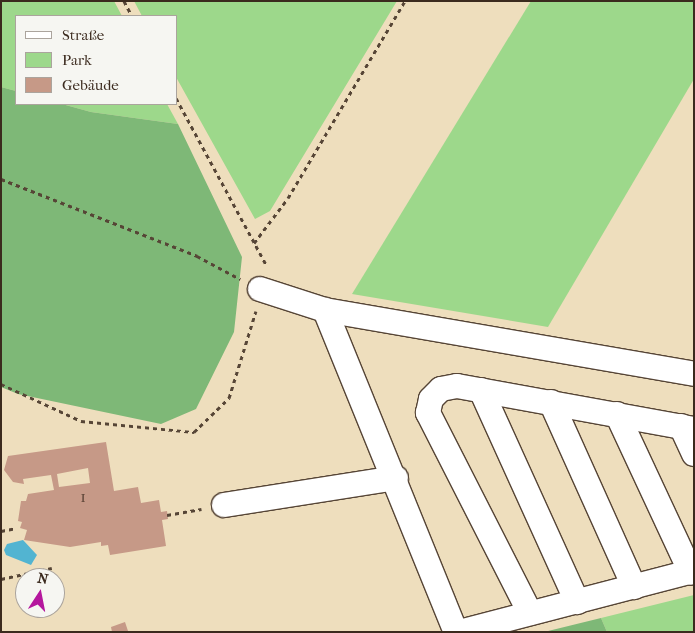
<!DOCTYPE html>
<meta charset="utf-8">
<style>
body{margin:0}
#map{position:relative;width:695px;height:633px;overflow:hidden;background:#eedebd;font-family:"IM FELL French Canon",serif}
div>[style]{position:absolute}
.green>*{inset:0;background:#9dd88b}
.forest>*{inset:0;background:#7eb877}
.water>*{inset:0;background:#52b4d1}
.building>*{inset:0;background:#c69987}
.path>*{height:3px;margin-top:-1.5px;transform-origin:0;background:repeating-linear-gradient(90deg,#564536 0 4px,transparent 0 8px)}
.roads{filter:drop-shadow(1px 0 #564536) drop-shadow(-1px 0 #564536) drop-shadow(0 1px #564536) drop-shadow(0 -1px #564536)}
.minor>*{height:24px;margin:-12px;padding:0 12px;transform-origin:12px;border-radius:12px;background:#fff}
span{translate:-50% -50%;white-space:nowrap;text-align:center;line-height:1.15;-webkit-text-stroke:4px #f6f6f2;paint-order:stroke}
.number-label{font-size:16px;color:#5e4638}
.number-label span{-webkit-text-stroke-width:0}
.frame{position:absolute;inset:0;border:2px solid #3b2a1e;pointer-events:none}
.legend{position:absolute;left:15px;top:15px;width:162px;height:90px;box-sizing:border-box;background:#f6f6f2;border:1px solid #aba49d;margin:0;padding:6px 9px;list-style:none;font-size:15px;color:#3b2a1e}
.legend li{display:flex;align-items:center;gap:10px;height:25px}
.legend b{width:25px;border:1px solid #aba49d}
.north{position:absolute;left:15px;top:568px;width:50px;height:50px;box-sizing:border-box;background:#f6f6f2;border:1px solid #aba49d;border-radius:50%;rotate:11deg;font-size:14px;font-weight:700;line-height:20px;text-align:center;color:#3b2a1e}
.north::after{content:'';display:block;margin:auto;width:18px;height:22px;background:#b5179e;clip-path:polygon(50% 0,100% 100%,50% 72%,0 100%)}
</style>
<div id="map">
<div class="green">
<div style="clip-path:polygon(1px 1px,114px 1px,122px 16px,16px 16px,16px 91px,1px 87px)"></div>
<div style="clip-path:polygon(134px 1px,397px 1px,270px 211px,255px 219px,176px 77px,176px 16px,142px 16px)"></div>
<div style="clip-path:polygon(531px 1px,694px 1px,694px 79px,548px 327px,352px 294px)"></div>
<div style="clip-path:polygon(62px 104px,167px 104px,178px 124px,91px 112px)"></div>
<div style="clip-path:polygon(694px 595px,694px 632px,607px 632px,601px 618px)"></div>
</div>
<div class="forest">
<div style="clip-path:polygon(1px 87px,16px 91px,16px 104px,62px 104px,91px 112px,178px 124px,242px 257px,234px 332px,196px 409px,161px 424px,18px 394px,1px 387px)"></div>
<div style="clip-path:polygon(601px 618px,607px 632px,544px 632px)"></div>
</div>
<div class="water">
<div style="clip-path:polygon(23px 540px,37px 555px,31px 565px,6px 555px,4px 550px,7px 544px)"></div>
</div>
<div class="building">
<div style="clip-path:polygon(evenodd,106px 442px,114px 491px,138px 487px,141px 503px,159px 500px,161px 512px,167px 511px,168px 519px,162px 520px,166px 546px,110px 555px,108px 545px,101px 546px,101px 542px,70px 547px,24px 540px,27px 530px,20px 528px,22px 522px,18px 521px,21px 501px,26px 501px,28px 494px,54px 490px,51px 475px,23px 479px,24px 484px,13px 482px,4px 470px,8px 456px,106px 442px,88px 468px,90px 483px,59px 487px,57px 474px,88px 468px)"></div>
<div style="clip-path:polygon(125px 622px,128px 631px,112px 632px,111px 627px)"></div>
</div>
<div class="path">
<div style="left:124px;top:1px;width:17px;rotate:62deg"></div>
<div style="left:176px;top:98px;width:191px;rotate:61.6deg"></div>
<div style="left:1px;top:179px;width:211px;rotate:21.4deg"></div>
<div style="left:197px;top:256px;width:49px;rotate:28.1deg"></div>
<div style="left:254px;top:243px;width:56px;rotate:-52.9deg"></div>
<div style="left:288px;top:198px;width:229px;rotate:-59.3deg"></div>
<div style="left:1px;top:384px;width:88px;rotate:24.8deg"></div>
<div style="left:81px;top:421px;width:114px;rotate:5.6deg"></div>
<div style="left:194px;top:432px;width:49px;rotate:-44.2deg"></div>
<div style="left:229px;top:398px;width:91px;rotate:-72.8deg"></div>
<div style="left:167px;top:515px;width:35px;rotate:-10deg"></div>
<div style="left:1px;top:531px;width:16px;rotate:-11deg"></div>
<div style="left:1px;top:579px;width:52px;rotate:-12.2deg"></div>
</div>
<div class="roads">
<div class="minor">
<div style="left:260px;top:289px;width:68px;rotate:17.9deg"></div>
<div style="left:325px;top:310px;width:375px;rotate:9.8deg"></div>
<div style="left:325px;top:310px;width:348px;rotate:67.9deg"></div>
<div style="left:481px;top:390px;width:233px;rotate:65.6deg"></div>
<div style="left:551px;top:402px;width:203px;rotate:65.8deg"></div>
<div style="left:617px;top:414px;width:175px;rotate:65deg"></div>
<div style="left:681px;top:426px;width:31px;rotate:65deg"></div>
<div style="left:224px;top:505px;width:174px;rotate:-8.9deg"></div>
<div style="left:530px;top:613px;width:225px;rotate:-117deg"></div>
<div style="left:428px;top:413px;width:14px;rotate:-78deg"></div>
<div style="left:431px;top:399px;width:14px;rotate:-45deg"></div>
<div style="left:441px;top:389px;width:16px;rotate:-11deg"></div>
<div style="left:457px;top:386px;width:241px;rotate:10.3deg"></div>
<div style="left:459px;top:632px;width:243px;rotate:-14.6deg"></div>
</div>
</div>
<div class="number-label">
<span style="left:83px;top:497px">1</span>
</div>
<div class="frame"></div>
<ul class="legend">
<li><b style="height:6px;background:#fff"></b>Straße</li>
<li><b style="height:14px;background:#9dd88b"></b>Park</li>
<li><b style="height:14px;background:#c69987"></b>Gebäude</li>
</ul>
<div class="north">N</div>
</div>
